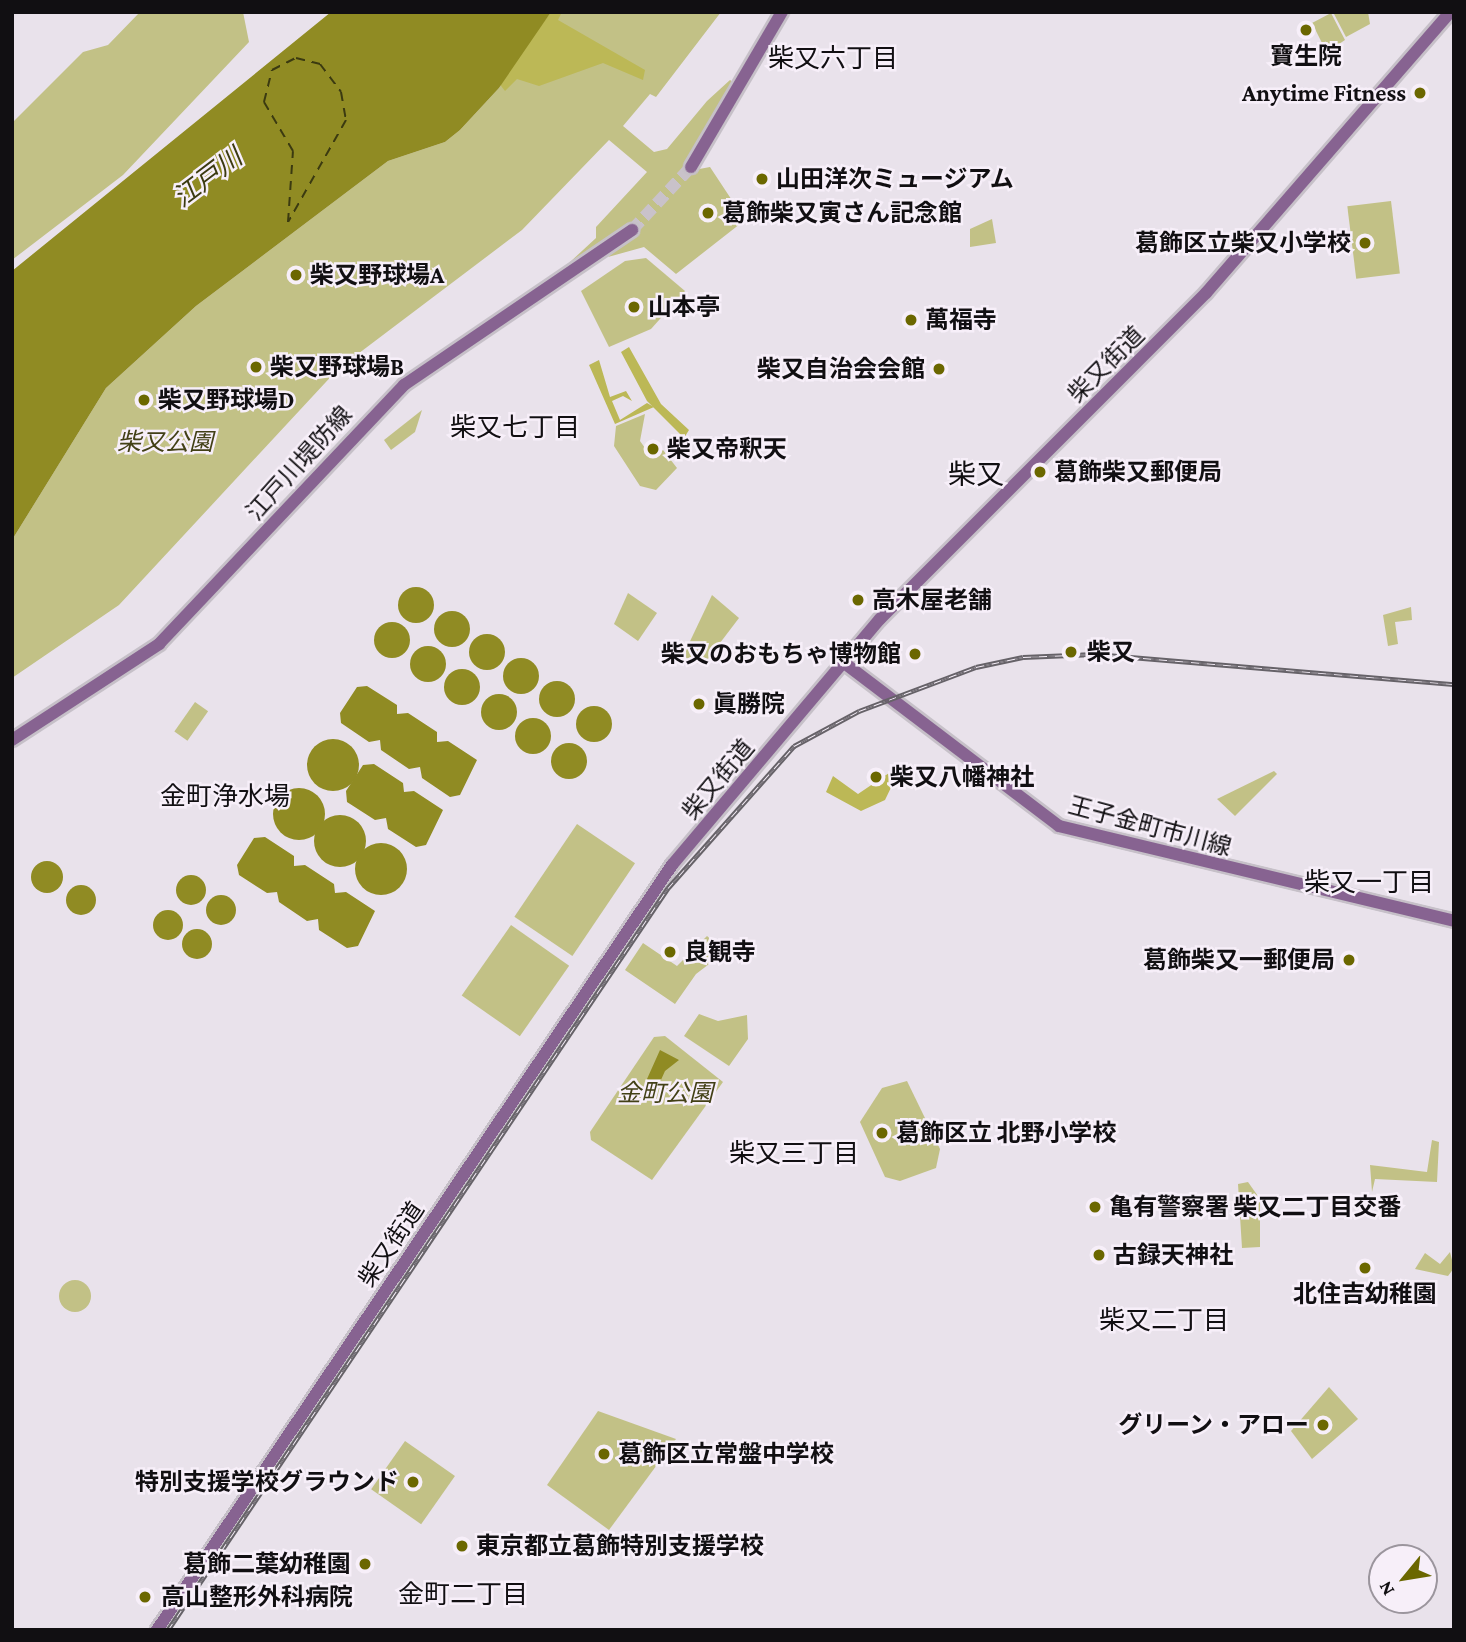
<!DOCTYPE html>
<meta charset="utf-8">
<style>
body{margin:0}
#map{position:relative;width:1466px;height:1642px;overflow:hidden;background:#e9e2eb;font-family:"Crimson Pro","Noto Sans JP",serif}
div>[style]{position:absolute}
.green>*{inset:0;background:#c2c186;transform-origin:0 0}
.round{border-radius:50%}
.forest>*{inset:0;background:#bcb856}
.water>*{inset:0;background:#908b23}
.ferry>*{height:2px;margin-top:-1px;transform-origin:0;background:repeating-linear-gradient(90deg,#3b3a10 0 9px,transparent 0 16px)}
.secondary-tunnel>*{height:12px;margin-top:-6px;transform-origin:0;background:repeating-linear-gradient(90deg,#c9c2ca 0 12px,transparent 0 18px)}
.roads{filter:drop-shadow(2px 0 #c6c0c8) drop-shadow(-2px 0 #c6c0c8) drop-shadow(0 2px #c6c0c8) drop-shadow(0 -2px #c6c0c8)}
.secondary>*{height:12px;margin:-6px;padding:0 6px;transform-origin:6px;border-radius:6px;background:#876391}
.rail>*{height:5px;margin-top:-2.5px;transform-origin:0;background:repeating-linear-gradient(90deg,#f7eff9 0 8px,#666268 0 16px);box-sizing:border-box;border-block:2px solid #666268}
.dots>*{width:19px;height:19px;translate:-50% -50%;box-sizing:border-box;border:4px solid #f7eff9;border-radius:50%}
span{translate:-50% -50%;white-space:nowrap;text-align:center;line-height:1.15;-webkit-text-stroke:5px #f7eff9;paint-order:stroke}
.poi-label{font-size:24px;color:#110f12;font-weight:700}
.right{translate:-100% -50%;text-align:right}
.left{translate:0 -50%;text-align:left}
.street-label{font-size:24px;color:#110f12}
.park-label{font-size:24px;color:#424016;font-style:italic}
.neighbourhood-label{font-size:26px;color:#110f12}
.water-label{font-size:26px;color:#3b3a10;font-style:italic}
.quarter-label{font-size:28px;color:#110f12}
.frame{position:absolute;inset:0;border:14px solid #110f12;pointer-events:none}
.north{position:absolute;left:1368px;top:1544px;width:70px;height:70px;box-sizing:border-box;background:#f7eff9;border:2px solid #9b959d;border-radius:50%;rotate:240deg;font-size:19px;font-weight:700;line-height:28px;text-align:center;color:#110f12}
.north::after{content:'';display:block;margin:auto;width:24px;height:32px;background:#6b6700;clip-path:polygon(50% 0,100% 100%,50% 72%,0 100%)}
</style>
<div id="map">
<div class="green">
<div style="clip-path:polygon(140px 12px,243px 12px,249px 42px,123px 175px,12px 260px,12px 123px,83px 52px,108px 45px)"></div>
<div style="clip-path:polygon(551px 12px,721px 12px,656px 97px,650px 94px,623px 126px,654px 152px,667px 149px,707px 101px,730px 80px,736px 84px,694px 170px,710px 167px,745px 220px,676px 274px,644px 247px,608px 257px,637px 232px,630px 224px,556px 275px,596px 238px,596px 227px,647px 172px,609px 140px,522px 230px,338px 369px,119px 605px,12px 678px,12px 540px,106px 388px,196px 306px,388px 161px,445px 142px,460px 130px,499px 88px)"></div>
<div style="clip-path:polygon(1333px 12px,1368px 12px,1370px 24px,1346px 37px)"></div>
<div style="clip-path:polygon(1331px 13px,1345px 40px,1319px 57px,1323px 45px,1312px 23px)"></div>
<div style="left:1391px;top:201px;width:73px;height:44px;rotate:83deg"></div>
<div style="clip-path:polygon(992px 219px,996px 243px,970px 247px,970px 229px)"></div>
<div style="clip-path:polygon(646px 258px,685px 291px,651px 329px,609px 347px,581px 291px,625px 261px)"></div>
<div style="clip-path:polygon(422px 410px,415px 432px,391px 450px,384px 440px)"></div>
<div style="clip-path:polygon(645px 414px,640px 441px,652px 458px,663px 450px,677px 468px,656px 490px,640px 486px,614px 446px,616px 426px)"></div>
<div style="clip-path:polygon(628px 593px,657px 613px,638px 641px,614px 624px)"></div>
<div style="clip-path:polygon(712px 595px,739px 618px,704px 664px,696px 663px,683px 656px)"></div>
<div style="clip-path:polygon(1411px 607px,1412px 620px,1395px 622px,1398px 644px,1388px 646px,1383px 615px)"></div>
<div style="left:195px;top:702px;width:16px;height:36px;rotate:35deg"></div>
<div style="clip-path:polygon(1274px 771px,1277px 774px,1235px 816px,1217px 799px)"></div>
<div style="left:577px;top:824px;width:70px;height:112px;rotate:34deg"></div>
<div style="left:511px;top:925px;width:71px;height:86px;rotate:35deg"></div>
<div style="clip-path:polygon(707px 936px,725px 952px,696px 974px,675px 1004px,625px 970px,643px 943px,677px 966px)"></div>
<div style="clip-path:polygon(699px 1014px,718px 1021px,747px 1015px,748px 1039px,729px 1066px,684px 1036px)"></div>
<div style="clip-path:polygon(665px 1036px,723px 1082px,652px 1180px,591px 1140px,590px 1132px,654px 1037px)"></div>
<div style="clip-path:polygon(907px 1081px,940px 1149px,936px 1168px,900px 1181px,885px 1177px,860px 1122px,882px 1088px)"></div>
<div style="clip-path:polygon(1432px 1140px,1439px 1142px,1437px 1182px,1375px 1179px,1372px 1192px,1370px 1165px,1427px 1172px)"></div>
<div style="clip-path:polygon(1248px 1182px,1260px 1199px,1260px 1247px,1242px 1248px,1238px 1184px)"></div>
<div style="clip-path:polygon(1450px 1252px,1454px 1268px,1448px 1276px,1415px 1269px,1425px 1253px,1440px 1264px)"></div>
<div class="round" style="left:59px;top:1280px;width:32px;height:32px"></div>
<div style="clip-path:polygon(1329px 1387px,1358px 1419px,1312px 1459px,1291px 1431px)"></div>
<div style="clip-path:polygon(598px 1411px,676px 1439px,609px 1530px,547px 1485px)"></div>
<div style="left:405px;top:1441px;width:61px;height:59px;rotate:35deg"></div>
</div>
<div class="forest">
<div style="clip-path:polygon(551px 12px,562px 12px,558px 20px,645px 70px,643px 80px,603px 63px,539px 86px,517px 79px,505px 91px,498px 82px)"></div>
<div style="clip-path:polygon(629px 347px,661px 404px,689px 430px,684px 438px,647px 401px,621px 352px)"></div>
<div style="clip-path:polygon(599px 360px,610px 397px,626px 391px,632px 401px,623px 396px,612px 401px,620px 420px,647px 403px,654px 407px,615px 424px,589px 365px)"></div>
<div style="clip-path:polygon(892px 771px,898px 773px,885px 800px,861px 811px,826px 792px,833px 776px,858px 794px)"></div>
</div>
<div class="water">
<div style="clip-path:polygon(331px 12px,551px 12px,499px 88px,460px 130px,445px 142px,388px 161px,196px 306px,106px 388px,12px 540px,12px 271px)"></div>
<div class="round" style="left:398px;top:587px;width:36px;height:36px"></div>
<div class="round" style="left:434px;top:611px;width:36px;height:36px"></div>
<div class="round" style="left:374px;top:622px;width:36px;height:36px"></div>
<div class="round" style="left:469px;top:634px;width:36px;height:36px"></div>
<div class="round" style="left:410px;top:646px;width:36px;height:36px"></div>
<div class="round" style="left:503px;top:658px;width:36px;height:36px"></div>
<div class="round" style="left:444px;top:669px;width:36px;height:36px"></div>
<div class="round" style="left:539px;top:681px;width:36px;height:36px"></div>
<div style="clip-path:polygon(367px 686px,397px 705px,397px 714px,408px 713px,437px 732px,437px 742px,448px 741px,477px 760px,460px 795px,450px 797px,422px 778px,420px 767px,409px 769px,381px 750px,380px 740px,369px 742px,341px 723px,340px 713px,357px 687px)"></div>
<div class="round" style="left:481px;top:694px;width:36px;height:36px"></div>
<div class="round" style="left:576px;top:706px;width:36px;height:36px"></div>
<div class="round" style="left:515px;top:718px;width:36px;height:36px"></div>
<div class="round" style="left:307px;top:739px;width:52px;height:52px"></div>
<div class="round" style="left:551px;top:743px;width:36px;height:36px"></div>
<div style="clip-path:polygon(374px 764px,403px 783px,404px 792px,414px 791px,443px 810px,426px 845px,416px 847px,388px 829px,386px 818px,375px 820px,347px 802px,346px 791px,363px 765px)"></div>
<div class="round" style="left:273px;top:788px;width:52px;height:52px"></div>
<div class="round" style="left:314px;top:815px;width:52px;height:52px"></div>
<div style="clip-path:polygon(265px 837px,294px 856px,294px 866px,305px 865px,334px 884px,335px 893px,346px 892px,375px 911px,358px 946px,347px 948px,319px 930px,318px 919px,307px 921px,279px 902px,277px 892px,267px 893px,239px 875px,237px 865px,254px 838px)"></div>
<div class="round" style="left:355px;top:843px;width:52px;height:52px"></div>
<div class="round" style="left:31px;top:861px;width:32px;height:32px"></div>
<div class="round" style="left:176px;top:875px;width:30px;height:30px"></div>
<div class="round" style="left:66px;top:885px;width:30px;height:30px"></div>
<div class="round" style="left:206px;top:895px;width:30px;height:30px"></div>
<div class="round" style="left:153px;top:910px;width:30px;height:30px"></div>
<div class="round" style="left:182px;top:929px;width:30px;height:30px"></div>
<div style="clip-path:polygon(660px 1050px,679px 1060px,665px 1071px,656px 1091px,647px 1079px)"></div>
</div>
<div class="ferry">
<div style="left:296px;top:58px;width:25px;rotate:14deg"></div>
<div style="left:320px;top:64px;width:35px;rotate:53deg"></div>
<div style="left:341px;top:92px;width:28px;rotate:80deg"></div>
<div style="left:346px;top:120px;width:117px;rotate:119.6deg"></div>
<div style="left:288px;top:222px;width:71px;rotate:-86deg"></div>
<div style="left:293px;top:151px;width:57px;rotate:-120.6deg"></div>
<div style="left:264px;top:102px;width:33px;rotate:-76deg"></div>
<div style="left:272px;top:70px;width:27px;rotate:-27deg"></div>
</div>
<div class="secondary-tunnel">
<div style="left:632px;top:230px;width:86px;rotate:-46.9deg"></div>
</div>
<div class="roads">
<div class="secondary">
<div style="left:691px;top:167px;width:180px;rotate:-59.6deg"></div>
<div style="left:843px;top:662px;width:271px;rotate:37.2deg"></div>
<div style="left:1059px;top:826px;width:406px;rotate:13.5deg"></div>
<div style="left:12px;top:740px;width:176px;rotate:-33.1deg"></div>
<div style="left:159px;top:644px;width:357px;rotate:-46.6deg"></div>
<div style="left:404px;top:385px;width:276px;rotate:-34.2deg"></div>
<div style="left:157px;top:1630px;width:922px;rotate:-56.05deg"></div>
<div style="left:672px;top:865px;width:322px;rotate:-49.8deg"></div>
<div style="left:880px;top:619px;width:461px;rotate:-45deg"></div>
<div style="left:1206px;top:293px;width:372px;rotate:-49deg"></div>
</div>
</div>
<div class="rail">
<div style="left:168px;top:1630px;width:895px;rotate:-56.03deg"></div>
<div style="left:668px;top:888px;width:190px;rotate:-48.4deg"></div>
<div style="left:794px;top:746px;width:74px;rotate:-28.3deg"></div>
<div style="left:859px;top:711px;width:125px;rotate:-20.6deg"></div>
<div style="left:976px;top:667px;width:48px;rotate:-12deg"></div>
<div style="left:1023px;top:657px;width:72px;rotate:-2.4deg"></div>
<div style="left:1095px;top:654px;width:360px;rotate:4.8deg"></div>
</div>
<div class="dots">
<div style="left:1306px;top:30px;background:#6b6700"></div>
<div style="left:1420px;top:93px;background:#6b6700"></div>
<div style="left:762px;top:179px;background:#6b6700"></div>
<div style="left:708px;top:213px;background:#6b6700"></div>
<div style="left:1365px;top:243px;background:#6b6700"></div>
<div style="left:296px;top:275px;background:#6b6700"></div>
<div style="left:634px;top:307px;background:#6b6700"></div>
<div style="left:911px;top:320px;background:#6b6700"></div>
<div style="left:256px;top:367px;background:#6b6700"></div>
<div style="left:939px;top:369px;background:#6b6700"></div>
<div style="left:144px;top:400px;background:#6b6700"></div>
<div style="left:653px;top:449px;background:#6b6700"></div>
<div style="left:1040px;top:472px;background:#6b6700"></div>
<div style="left:858px;top:600px;background:#6b6700"></div>
<div style="left:1071px;top:652px;background:#6b6700"></div>
<div style="left:915px;top:654px;background:#6b6700"></div>
<div style="left:699px;top:704px;background:#6b6700"></div>
<div style="left:876px;top:777px;background:#6b6700"></div>
<div style="left:670px;top:952px;background:#6b6700"></div>
<div style="left:1349px;top:960px;background:#6b6700"></div>
<div style="left:882px;top:1133px;background:#6b6700"></div>
<div style="left:1095px;top:1207px;background:#6b6700"></div>
<div style="left:1099px;top:1255px;background:#6b6700"></div>
<div style="left:1365px;top:1268px;background:#6b6700"></div>
<div style="left:1323px;top:1425px;background:#6b6700"></div>
<div style="left:604px;top:1454px;background:#6b6700"></div>
<div style="left:413px;top:1482px;background:#6b6700"></div>
<div style="left:462px;top:1546px;background:#6b6700"></div>
<div style="left:365px;top:1564px;background:#6b6700"></div>
<div style="left:145px;top:1597px;background:#6b6700"></div>
</div>
<div class="poi-label">
<span style="left:1306px;top:56px">寶生院</span>
<span class="right" style="left:1406px;top:93px">Anytime Fitness</span>
<span class="left" style="left:776px;top:179px">山田洋次ミュージアム</span>
<span class="left" style="left:722px;top:213px">葛飾柴又寅さん記念館</span>
<span class="right" style="left:1351px;top:243px">葛飾区立柴又小学校</span>
<span class="left" style="left:310px;top:275px">柴又野球場A</span>
<span class="left" style="left:648px;top:307px">山本亭</span>
<span class="left" style="left:925px;top:320px">萬福寺</span>
<span class="left" style="left:270px;top:367px">柴又野球場B</span>
<span class="right" style="left:925px;top:369px">柴又自治会会館</span>
<span class="left" style="left:158px;top:400px">柴又野球場D</span>
<span class="left" style="left:667px;top:449px">柴又帝釈天</span>
<span class="left" style="left:1054px;top:472px">葛飾柴又郵便局</span>
<span class="left" style="left:872px;top:600px">高木屋老舗</span>
<span class="left" style="left:1087px;top:652px">柴又</span>
<span class="right" style="left:901px;top:654px">柴又のおもちゃ博物館</span>
<span class="left" style="left:713px;top:704px">眞勝院</span>
<span class="left" style="left:890px;top:777px">柴又八幡神社</span>
<span class="left" style="left:684px;top:952px">良観寺</span>
<span class="right" style="left:1335px;top:960px">葛飾柴又一郵便局</span>
<span class="left" style="left:896px;top:1133px">葛飾区立 北野小学校</span>
<span class="left" style="left:1109px;top:1207px">亀有警察署 柴又二丁目交番</span>
<span class="left" style="left:1113px;top:1255px">古録天神社</span>
<span style="left:1365px;top:1294px">北住吉幼稚園</span>
<span class="right" style="left:1309px;top:1425px">グリーン・アロー</span>
<span class="left" style="left:618px;top:1454px">葛飾区立常盤中学校</span>
<span class="right" style="left:399px;top:1482px">特別支援学校グラウンド</span>
<span class="left" style="left:476px;top:1546px">東京都立葛飾特別支援学校</span>
<span class="right" style="left:351px;top:1564px">葛飾二葉幼稚園</span>
<span class="left" style="left:161px;top:1597px">高山整形外科病院</span>
</div>
<div class="street-label">
<span style="left:1106px;top:364px;rotate:-45deg">柴又街道</span>
<span style="left:299px;top:463px;rotate:-48deg">江戸川堤防線</span>
<span style="left:718px;top:779px;rotate:-50deg">柴又街道</span>
<span style="left:1150px;top:826px;rotate:15deg">王子金町市川線</span>
<span style="left:391px;top:1244px;rotate:-56deg">柴又街道</span>
</div>
<div class="park-label">
<span style="left:165px;top:442px">柴又公園</span>
<span style="left:665px;top:1093px">金町公園</span>
</div>
<div class="neighbourhood-label">
<span style="left:833px;top:59px">柴又六丁目</span>
<span style="left:515px;top:428px">柴又七丁目</span>
<span style="left:225px;top:797px">金町浄水場</span>
<span style="left:1369px;top:883px">柴又一丁目</span>
<span style="left:794px;top:1154px">柴又三丁目</span>
<span style="left:1164px;top:1321px">柴又二丁目</span>
<span style="left:463px;top:1595px">金町二丁目</span>
</div>
<div class="water-label">
<span style="left:208px;top:178px;rotate:-37deg">江戸川</span>
</div>
<div class="quarter-label">
<span style="left:976px;top:475px">柴又</span>
</div>
<div class="frame"></div>
<div class="north">N</div>
</div>
